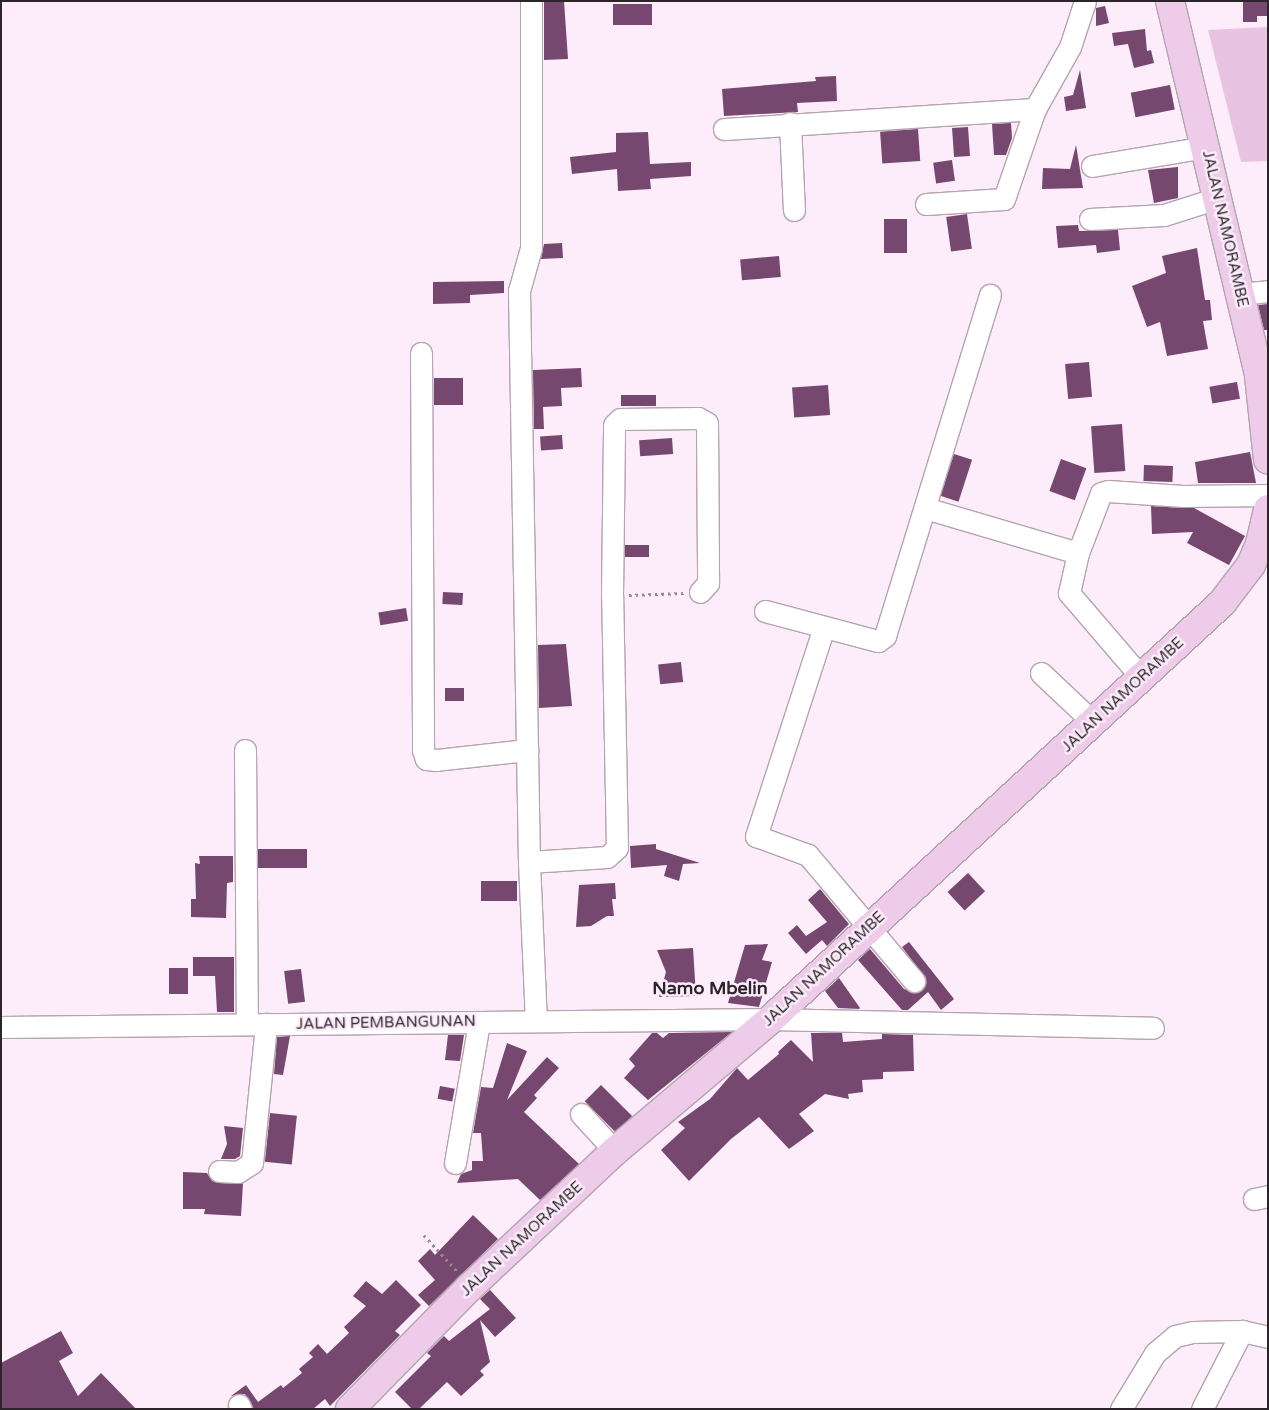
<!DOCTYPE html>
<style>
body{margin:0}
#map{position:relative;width:1269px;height:1410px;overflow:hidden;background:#fdecfa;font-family:"Varela Round",sans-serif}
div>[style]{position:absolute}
.green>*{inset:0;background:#e8c4e2}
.building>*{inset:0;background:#76486f;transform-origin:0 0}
.path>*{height:2.5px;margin-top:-1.25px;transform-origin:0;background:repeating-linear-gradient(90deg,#958993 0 2.5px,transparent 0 6.5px)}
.roads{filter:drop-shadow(1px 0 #b4a4b0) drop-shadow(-1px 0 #b4a4b0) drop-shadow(0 1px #b4a4b0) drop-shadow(0 -1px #b4a4b0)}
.minor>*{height:21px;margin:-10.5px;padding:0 10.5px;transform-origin:10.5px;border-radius:10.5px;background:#fff}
.major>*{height:28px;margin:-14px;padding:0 14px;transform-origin:14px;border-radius:14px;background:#eecce9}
span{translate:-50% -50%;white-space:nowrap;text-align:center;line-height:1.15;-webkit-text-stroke:5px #fdecfa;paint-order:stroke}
.street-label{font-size:15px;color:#2b252a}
.quarter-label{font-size:18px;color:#2b252a;font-weight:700}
.frame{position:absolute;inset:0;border:2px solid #2b252a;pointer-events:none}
</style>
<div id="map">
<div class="green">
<div style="clip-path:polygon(1268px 27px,1268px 161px,1241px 162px,1208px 30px)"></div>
</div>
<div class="building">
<div style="clip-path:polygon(544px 1px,564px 1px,568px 59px,544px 60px)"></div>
<div style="clip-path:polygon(1243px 1px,1268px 1px,1268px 16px,1257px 16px,1257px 22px,1243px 22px)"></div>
<div style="left:613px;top:4px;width:39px;height:21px"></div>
<div style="clip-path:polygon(1105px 6px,1109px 23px,1096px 26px,1096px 8px)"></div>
<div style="clip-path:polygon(1145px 29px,1147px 51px,1151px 50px,1154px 63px,1134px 68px,1128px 44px,1114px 46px,1112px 33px)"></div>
<div style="clip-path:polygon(1080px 70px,1086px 108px,1066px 111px,1064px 97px,1073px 95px)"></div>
<div style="clip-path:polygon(836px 76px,837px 101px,797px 103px,798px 112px,724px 116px,722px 89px,816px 81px,815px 77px)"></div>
<div style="left:1170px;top:85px;width:25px;height:40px;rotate:79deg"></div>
<div style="clip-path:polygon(1011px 123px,1012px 138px,1006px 155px,994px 155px,992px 124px)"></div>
<div style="left:968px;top:127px;width:29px;height:16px;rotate:86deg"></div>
<div style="left:918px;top:129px;width:32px;height:38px;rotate:86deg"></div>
<div style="clip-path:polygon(648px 132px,650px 164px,691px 162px,691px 176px,650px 179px,651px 189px,618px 191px,617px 169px,572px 174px,570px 157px,616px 152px,616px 133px)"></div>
<div style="clip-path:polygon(1076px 145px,1083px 188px,1042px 189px,1043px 168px,1070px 169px)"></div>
<div style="left:952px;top:160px;width:21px;height:19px;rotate:82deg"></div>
<div style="clip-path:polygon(1178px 167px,1178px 198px,1154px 203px,1148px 170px)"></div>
<div style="left:967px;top:214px;width:35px;height:21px;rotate:82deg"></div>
<div style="left:884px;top:219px;width:23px;height:34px"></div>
<div style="clip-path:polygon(1078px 225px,1079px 231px,1118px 230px,1120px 250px,1097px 253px,1096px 245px,1058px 248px,1056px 226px)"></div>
<div style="clip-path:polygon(562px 243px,563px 258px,541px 259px,544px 244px)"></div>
<div style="clip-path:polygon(1197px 248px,1205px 300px,1210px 300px,1212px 320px,1203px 321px,1208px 349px,1167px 356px,1160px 322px,1147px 327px,1132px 286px,1166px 273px,1162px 256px)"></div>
<div style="left:779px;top:256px;width:21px;height:39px;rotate:85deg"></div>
<div style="clip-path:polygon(504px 281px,504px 293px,470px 295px,470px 303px,433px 304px,433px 282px)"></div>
<div style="clip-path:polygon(1268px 304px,1268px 330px,1264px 330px,1258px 305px)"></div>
<div style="left:1089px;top:362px;width:35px;height:24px;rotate:85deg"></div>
<div style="clip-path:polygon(581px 368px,582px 387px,561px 388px,562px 406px,543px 407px,544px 429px,534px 429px,533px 370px)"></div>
<div style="left:463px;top:378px;width:27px;height:29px;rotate:90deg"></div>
<div style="left:1237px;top:382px;width:17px;height:28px;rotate:80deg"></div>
<div style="left:828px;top:385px;width:30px;height:36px;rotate:86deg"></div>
<div style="left:656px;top:395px;width:11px;height:35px;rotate:90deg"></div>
<div style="left:1122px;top:424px;width:47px;height:31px;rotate:86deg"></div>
<div style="left:562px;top:435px;width:14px;height:22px;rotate:86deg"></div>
<div style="left:672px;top:438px;width:16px;height:33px;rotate:86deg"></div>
<div style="clip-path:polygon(1250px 452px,1256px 483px,1198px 483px,1195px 462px)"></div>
<div style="left:954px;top:454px;width:19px;height:44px;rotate:18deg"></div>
<div style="left:1061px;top:459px;width:27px;height:34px;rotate:20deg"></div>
<div style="left:1144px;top:465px;width:29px;height:16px;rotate:2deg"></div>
<div style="clip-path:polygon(1151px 506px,1194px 508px,1245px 536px,1229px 565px,1187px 543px,1193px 532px,1152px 534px)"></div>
<div style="left:649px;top:545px;width:12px;height:24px;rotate:90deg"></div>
<div style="left:443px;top:592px;width:20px;height:12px;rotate:3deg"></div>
<div style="left:406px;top:608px;width:13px;height:28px;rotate:81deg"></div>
<div style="clip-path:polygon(566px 644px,572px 706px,539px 708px,538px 645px)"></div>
<div style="left:681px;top:662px;width:20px;height:23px;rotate:84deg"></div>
<div style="left:464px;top:688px;width:13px;height:19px;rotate:90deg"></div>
<div style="clip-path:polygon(656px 844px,656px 849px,700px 863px,683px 864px,679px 881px,664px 876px,667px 865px,631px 868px,630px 846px)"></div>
<div style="left:307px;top:849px;width:19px;height:49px;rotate:90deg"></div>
<div style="clip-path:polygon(199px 856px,233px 856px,233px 882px,227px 883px,226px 918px,191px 917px,191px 899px,196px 899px,195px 863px,200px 864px)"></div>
<div style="left:968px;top:873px;width:25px;height:28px;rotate:47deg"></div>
<div style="left:517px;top:881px;width:20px;height:36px;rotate:90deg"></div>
<div style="clip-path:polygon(615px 883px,616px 899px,612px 899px,614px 916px,607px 916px,591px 926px,576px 927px,579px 885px)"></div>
<div style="clip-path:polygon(820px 889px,849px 924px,827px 946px,822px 940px,806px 954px,788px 933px,797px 925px,806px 936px,827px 922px,808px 900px)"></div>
<div style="clip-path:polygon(909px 942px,954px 999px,941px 1010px,928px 992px,908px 1010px,902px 1010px,858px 960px,870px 949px,904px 989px,917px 993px,926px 986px,926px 979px,902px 947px)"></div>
<div style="clip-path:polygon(768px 944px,762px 960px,772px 962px,759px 1007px,728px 1003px,745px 945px)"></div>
<div style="clip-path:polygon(693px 948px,696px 996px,659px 997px,666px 972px,657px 950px)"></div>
<div style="clip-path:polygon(193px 957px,234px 957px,234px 1012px,217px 1012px,215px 976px,193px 976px)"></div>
<div style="left:169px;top:968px;width:19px;height:26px"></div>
<div style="left:301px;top:969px;width:33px;height:17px;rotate:83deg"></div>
<div style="clip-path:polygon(839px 978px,860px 1008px,859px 1009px,838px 1008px,825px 991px)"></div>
<div style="clip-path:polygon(732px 1032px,648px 1100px,624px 1078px,635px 1066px,629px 1059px,652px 1033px,657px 1033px,663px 1038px,669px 1033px)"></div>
<div style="clip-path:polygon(811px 1033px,842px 1033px,843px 1042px,882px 1039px,882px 1034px,913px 1035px,914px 1071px,883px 1072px,883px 1079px,862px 1080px,863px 1092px,848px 1094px,849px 1099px,825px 1094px,799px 1114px,814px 1131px,789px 1149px,759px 1117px,731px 1139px,689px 1181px,661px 1150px,685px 1128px,678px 1122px,710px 1099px,737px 1068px,748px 1080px,779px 1054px,778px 1052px,791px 1040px,813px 1062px)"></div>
<div style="clip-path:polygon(448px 1035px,464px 1035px,460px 1061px,445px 1060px)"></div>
<div style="clip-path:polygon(290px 1036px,283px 1075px,274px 1074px,277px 1037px)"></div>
<div style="clip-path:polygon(507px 1043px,527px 1051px,507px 1100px,547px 1057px,559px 1068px,534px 1095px,537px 1098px,524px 1112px,579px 1164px,540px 1200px,518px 1179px,457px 1183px,461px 1174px,472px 1170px,472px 1161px,483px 1161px,481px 1133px,473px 1133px,481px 1087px,493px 1088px)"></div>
<div style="left:601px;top:1085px;width:44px;height:23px;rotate:45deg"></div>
<div style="left:440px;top:1086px;width:15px;height:13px;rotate:11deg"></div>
<div style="left:270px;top:1113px;width:27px;height:49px;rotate:6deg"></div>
<div style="clip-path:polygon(224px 1126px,243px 1128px,240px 1156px,235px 1159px,221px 1159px,227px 1144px)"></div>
<div style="clip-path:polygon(183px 1172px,207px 1173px,212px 1181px,218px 1183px,243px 1183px,241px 1216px,204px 1214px,205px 1209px,183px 1209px)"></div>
<div style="clip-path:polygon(473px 1215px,498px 1239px,429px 1306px,418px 1295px,435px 1280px,418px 1261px,430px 1249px,435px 1255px)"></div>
<div style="clip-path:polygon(396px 1280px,421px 1305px,395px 1331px,400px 1335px,330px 1406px,325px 1399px,313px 1409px,253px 1409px,245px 1394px,231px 1396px,246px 1385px,258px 1402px,281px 1385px,283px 1388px,302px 1373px,299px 1369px,313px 1357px,309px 1353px,318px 1344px,327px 1354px,349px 1333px,344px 1327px,366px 1306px,353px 1296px,366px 1281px,382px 1294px)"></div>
<div style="clip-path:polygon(490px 1290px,516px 1318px,495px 1337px,480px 1320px,490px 1362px,480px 1371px,484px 1375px,461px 1396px,447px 1382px,419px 1409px,412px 1409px,395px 1392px,431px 1356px,427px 1353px,444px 1336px,449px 1341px,490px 1309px,480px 1299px)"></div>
<div style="clip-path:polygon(61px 1331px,73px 1353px,59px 1361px,78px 1396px,101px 1373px,136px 1409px,1px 1409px,1px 1363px)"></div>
</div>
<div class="path">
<div style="left:629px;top:595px;width:55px;rotate:-2.1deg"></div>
<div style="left:424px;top:1235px;width:49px;rotate:47.5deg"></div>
</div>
<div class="roads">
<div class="minor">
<div style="left:531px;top:1px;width:247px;rotate:90deg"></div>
<div style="left:531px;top:248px;width:45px;rotate:105.6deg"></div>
<div style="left:519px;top:291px;width:571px;rotate:89deg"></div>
<div style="left:529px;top:862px;width:159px;rotate:87.5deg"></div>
<div style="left:790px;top:123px;width:87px;rotate:87.4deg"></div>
<div style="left:724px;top:129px;width:312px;rotate:-3.7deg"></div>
<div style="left:1035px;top:109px;width:71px;rotate:-60.6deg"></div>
<div style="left:1070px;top:47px;width:48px;rotate:-71.9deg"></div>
<div style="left:1092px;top:166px;width:116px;rotate:-9.5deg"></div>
<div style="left:926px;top:204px;width:78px;rotate:-3.7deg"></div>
<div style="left:1004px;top:199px;width:95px;rotate:-71deg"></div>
<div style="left:1090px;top:219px;width:74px;rotate:-3.1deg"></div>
<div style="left:1164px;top:215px;width:57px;rotate:-17.5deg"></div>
<div style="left:1240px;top:294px;width:28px;rotate:-6deg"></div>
<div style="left:421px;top:353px;width:397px;rotate:89.7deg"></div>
<div style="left:423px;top:750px;width:9px;rotate:72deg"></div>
<div style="left:426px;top:759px;width:10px;rotate:6deg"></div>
<div style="left:436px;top:760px;width:92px;rotate:-6.3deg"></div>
<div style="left:925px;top:508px;width:159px;rotate:16.4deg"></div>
<div style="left:765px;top:611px;width:117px;rotate:14.9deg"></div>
<div style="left:878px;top:641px;width:9px;rotate:-36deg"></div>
<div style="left:885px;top:636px;width:357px;rotate:-72.9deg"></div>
<div style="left:824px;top:627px;width:220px;rotate:108deg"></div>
<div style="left:756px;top:836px;width:55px;rotate:20.1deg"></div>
<div style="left:808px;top:855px;width:165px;rotate:49.9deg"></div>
<div style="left:1041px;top:673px;width:73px;rotate:43.3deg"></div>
<div style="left:1141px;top:677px;width:111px;rotate:-130.6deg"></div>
<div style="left:1069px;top:593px;width:41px;rotate:-77.3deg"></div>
<div style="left:1078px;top:553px;width:64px;rotate:-69deg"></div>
<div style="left:1101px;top:493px;width:7px;rotate:-16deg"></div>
<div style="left:1108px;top:491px;width:75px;rotate:3.8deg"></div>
<div style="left:1183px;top:496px;width:85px;rotate:-0.7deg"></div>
<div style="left:245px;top:750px;width:274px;rotate:89.6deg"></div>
<div style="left:529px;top:862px;width:78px;rotate:-3.7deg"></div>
<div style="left:607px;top:857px;width:13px;rotate:-42deg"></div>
<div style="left:617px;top:848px;width:253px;rotate:-91.1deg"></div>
<div style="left:612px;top:595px;width:170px;rotate:-89.3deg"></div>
<div style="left:614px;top:425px;width:8px;rotate:-45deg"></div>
<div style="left:620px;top:419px;width:78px;rotate:-0.7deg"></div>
<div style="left:698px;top:418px;width:10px;rotate:29deg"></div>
<div style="left:707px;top:423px;width:160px;rotate:89.6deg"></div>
<div style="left:708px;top:583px;width:12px;rotate:132deg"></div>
<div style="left:1px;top:1027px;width:770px;rotate:-0.6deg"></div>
<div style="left:771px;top:1019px;width:382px;rotate:1.3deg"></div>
<div style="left:581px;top:1114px;width:50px;rotate:47.4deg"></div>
<div style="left:455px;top:1163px;width:143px;rotate:-80.3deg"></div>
<div style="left:219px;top:1171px;width:19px;rotate:3deg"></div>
<div style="left:238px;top:1172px;width:17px;rotate:-33deg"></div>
<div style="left:252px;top:1163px;width:140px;rotate:-84.2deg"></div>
<div style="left:1254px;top:1199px;width:14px;rotate:-12deg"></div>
<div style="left:239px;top:1405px;width:4px;rotate:63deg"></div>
<div style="left:1121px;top:1409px;width:66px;rotate:-58.7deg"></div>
<div style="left:1155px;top:1353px;width:26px;rotate:-40deg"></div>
<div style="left:1175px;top:1336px;width:18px;rotate:-13deg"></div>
<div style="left:1193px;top:1332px;width:49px;rotate:-1.2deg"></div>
<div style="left:1242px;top:1331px;width:27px;rotate:13deg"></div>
<div style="left:1202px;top:1409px;width:88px;rotate:-62.9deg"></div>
</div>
<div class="major">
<div style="left:1170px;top:1px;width:385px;rotate:76.6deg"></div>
<div style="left:1259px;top:376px;width:84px;rotate:83.9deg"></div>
<div style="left:350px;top:1409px;width:171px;rotate:-45.5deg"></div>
<div style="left:470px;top:1287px;width:199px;rotate:-43.2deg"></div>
<div style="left:615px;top:1151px;width:204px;rotate:-40.2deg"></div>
<div style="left:771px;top:1019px;width:614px;rotate:-42.69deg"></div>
<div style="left:1222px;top:603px;width:48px;rotate:-52.7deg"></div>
<div style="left:1251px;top:565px;width:23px;rotate:-67deg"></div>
<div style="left:1260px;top:544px;width:36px;rotate:-77deg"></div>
</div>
</div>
<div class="street-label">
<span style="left:1225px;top:229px;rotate:77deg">JALAN NAMORAMBE</span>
<span style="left:1123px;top:695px;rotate:-43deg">JALAN NAMORAMBE</span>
<span style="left:824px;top:969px;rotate:-43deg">JALAN NAMORAMBE</span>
<span style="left:386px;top:1023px;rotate:-1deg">JALAN PEMBANGUNAN</span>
<span style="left:522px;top:1239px;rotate:-43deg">JALAN NAMORAMBE</span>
</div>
<div class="quarter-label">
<span style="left:710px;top:988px">Namo Mbelin</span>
</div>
<div class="frame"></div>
</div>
